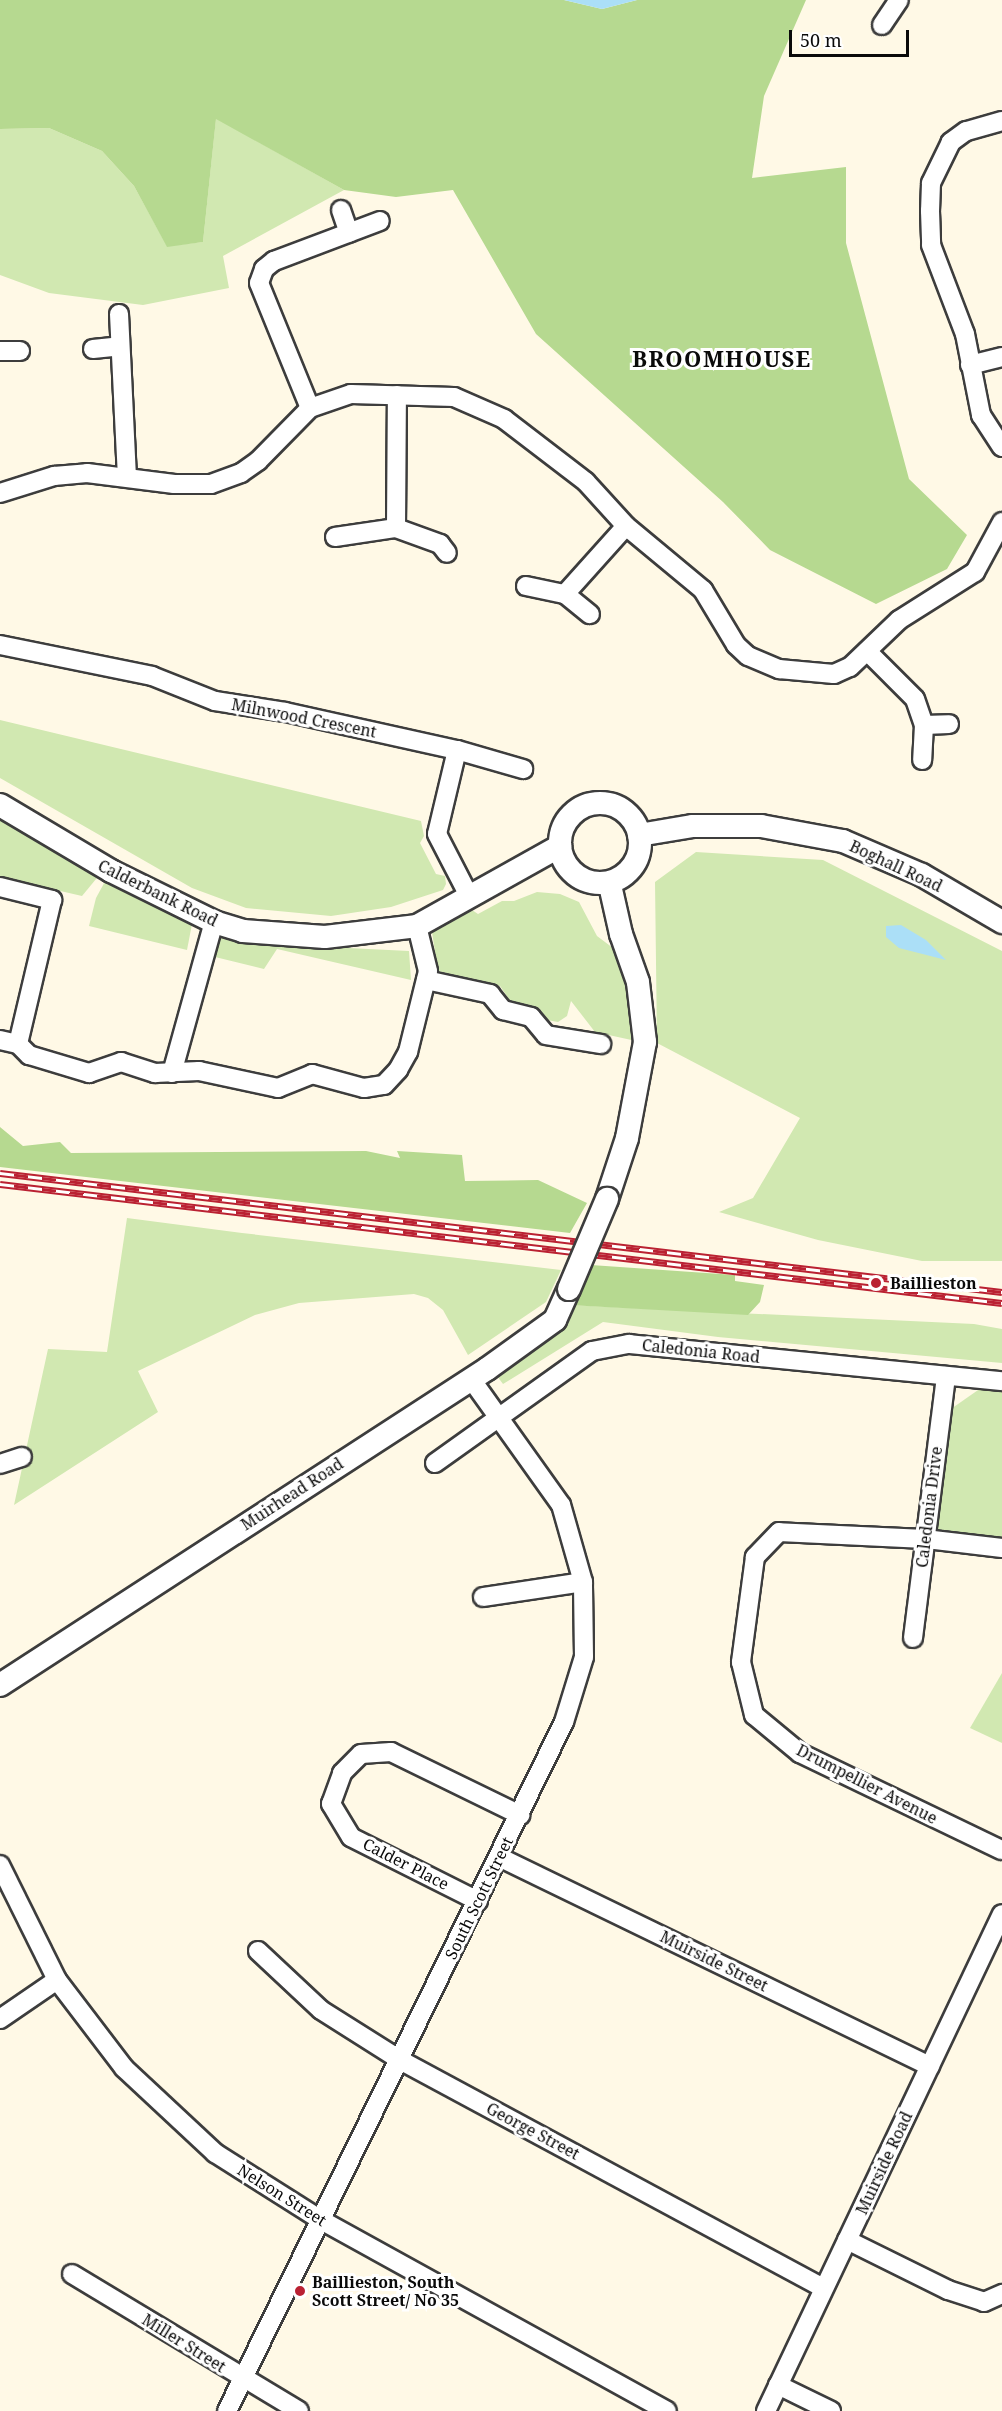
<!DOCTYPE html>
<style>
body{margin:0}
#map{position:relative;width:1002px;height:2411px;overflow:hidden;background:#fff9e6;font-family:"Noto Serif",serif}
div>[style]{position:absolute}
.green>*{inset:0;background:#d1e8b1}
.forest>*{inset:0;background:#b6d990}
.water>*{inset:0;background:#abdff7}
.roads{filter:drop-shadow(2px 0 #3d3d3d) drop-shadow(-2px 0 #3d3d3d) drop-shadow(0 2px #3d3d3d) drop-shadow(0 -2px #3d3d3d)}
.minor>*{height:18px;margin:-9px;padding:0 9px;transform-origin:9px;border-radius:9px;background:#fff}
.tertiary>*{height:22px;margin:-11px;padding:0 11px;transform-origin:11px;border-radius:11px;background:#fff}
.tertiary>.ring{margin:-11px;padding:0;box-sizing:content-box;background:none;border:22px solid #fff;border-radius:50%}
.rail>*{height:7px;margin-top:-3.5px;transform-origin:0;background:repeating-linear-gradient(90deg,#fff 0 14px,#ba2132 0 28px);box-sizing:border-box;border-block:2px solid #ba2132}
.bridges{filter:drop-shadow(2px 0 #3d3d3d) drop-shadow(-2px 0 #3d3d3d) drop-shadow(0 2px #3d3d3d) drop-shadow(0 -2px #3d3d3d)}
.tertiary-bridge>*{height:22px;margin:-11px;padding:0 11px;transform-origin:11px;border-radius:11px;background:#fff}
.dots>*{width:16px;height:16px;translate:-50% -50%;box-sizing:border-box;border:3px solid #fff;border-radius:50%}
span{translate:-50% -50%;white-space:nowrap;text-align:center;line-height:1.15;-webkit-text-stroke:6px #fff;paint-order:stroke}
.street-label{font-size:16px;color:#0a0a0a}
.poi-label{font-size:16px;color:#0a0a0a;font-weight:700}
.left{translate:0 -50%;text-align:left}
.district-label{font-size:22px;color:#0a0a0a;font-weight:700;letter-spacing:1.5px}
.scale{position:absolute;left:789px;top:30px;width:120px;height:27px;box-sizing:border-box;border:3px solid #0a0a0a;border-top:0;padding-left:8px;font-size:18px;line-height:21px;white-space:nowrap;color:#0a0a0a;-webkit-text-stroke:4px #fff;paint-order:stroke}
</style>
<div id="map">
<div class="green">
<div style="clip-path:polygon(216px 118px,344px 190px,223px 256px,229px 288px,143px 305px,49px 293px,0 275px,0 129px,49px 128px,102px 151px,134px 186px,167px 246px,203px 242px)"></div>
<div style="clip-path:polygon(0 720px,421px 821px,424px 836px,420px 843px,436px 874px,445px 876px,446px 884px,443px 890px,391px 907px,331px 916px,246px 908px,192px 888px,0 778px)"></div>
<div style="clip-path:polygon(0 816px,101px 873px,82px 896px,0 877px)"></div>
<div style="clip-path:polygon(696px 852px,823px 860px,1002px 951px,1002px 1261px,922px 1261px,818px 1240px,719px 1212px,753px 1198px,800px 1118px,657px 1043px,655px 882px)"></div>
<div style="clip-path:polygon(108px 876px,192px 924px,187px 950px,89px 926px,96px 898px)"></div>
<div style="clip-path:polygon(537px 892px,560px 894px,579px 902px,597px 936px,613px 948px,629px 982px,636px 1041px,595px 1032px,571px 1001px,567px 1016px,558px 1022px,547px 1020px,539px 1008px,511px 1002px,500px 986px,438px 971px,432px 932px,437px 926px,472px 910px,478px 914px,502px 901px,514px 901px)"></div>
<div style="clip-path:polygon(222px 934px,267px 944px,409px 951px,411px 980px,277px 949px,264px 969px,211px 956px,216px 938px)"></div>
<div style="clip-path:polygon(127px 1218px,242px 1233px,561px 1270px,546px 1302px,468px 1355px,443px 1310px,428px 1298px,414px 1294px,299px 1303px,255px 1315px,138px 1371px,158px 1412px,14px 1505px,48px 1349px,107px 1352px)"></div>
<div style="clip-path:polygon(569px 1305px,974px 1324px,1002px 1329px,1002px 1363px,718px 1337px,603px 1322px,503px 1384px,497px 1376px,499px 1368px)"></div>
<div style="clip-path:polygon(981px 1388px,1002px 1392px,1002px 1541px,934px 1535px,948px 1411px)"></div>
<div style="clip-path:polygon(1002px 1673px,1002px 1743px,970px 1728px)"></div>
</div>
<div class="forest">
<div style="clip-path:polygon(0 0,564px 0,602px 9px,637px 0,806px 0,764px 96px,752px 178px,846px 167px,846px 243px,909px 479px,967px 535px,947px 569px,876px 604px,770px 550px,723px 502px,536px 334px,453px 190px,396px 197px,344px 190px,216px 119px,203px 242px,167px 247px,134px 186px,102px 151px,49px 128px,0 129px)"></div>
<div style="clip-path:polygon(0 1127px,23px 1146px,60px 1142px,71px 1153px,366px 1151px,400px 1158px,397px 1151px,462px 1155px,465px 1181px,538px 1180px,587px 1203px,570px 1233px,0 1167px)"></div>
<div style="clip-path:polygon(591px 1265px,735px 1275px,735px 1281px,764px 1285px,760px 1302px,748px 1315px,569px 1305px)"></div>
</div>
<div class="water">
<div style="clip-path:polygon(564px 0,637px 0,602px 9px)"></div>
<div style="clip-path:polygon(901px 925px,926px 940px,946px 960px,899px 948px,886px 937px,886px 926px)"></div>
</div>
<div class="roads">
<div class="minor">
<div style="left:882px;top:25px;width:30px;rotate:-56deg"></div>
<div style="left:1002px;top:121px;width:37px;rotate:164deg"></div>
<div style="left:966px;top:131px;width:19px;rotate:144deg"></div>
<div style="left:951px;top:142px;width:46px;rotate:116deg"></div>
<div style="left:931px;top:183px;width:28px;rotate:92deg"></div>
<div style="left:930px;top:211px;width:34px;rotate:88deg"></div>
<div style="left:931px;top:245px;width:95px;rotate:69.1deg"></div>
<div style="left:965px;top:334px;width:83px;rotate:78.8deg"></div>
<div style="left:981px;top:415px;width:38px;rotate:57deg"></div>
<div style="left:341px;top:210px;width:24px;rotate:71deg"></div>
<div style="left:119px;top:314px;width:162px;rotate:87.2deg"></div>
<div style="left:93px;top:349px;width:27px;rotate:-6deg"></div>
<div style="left:0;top:351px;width:20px"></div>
<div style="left:970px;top:365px;width:33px;rotate:-14deg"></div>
<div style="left:310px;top:408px;width:135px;rotate:-112.2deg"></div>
<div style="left:259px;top:283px;width:15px;rotate:-70deg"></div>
<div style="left:264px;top:269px;width:13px;rotate:-39deg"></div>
<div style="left:274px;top:261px;width:113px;rotate:-20.7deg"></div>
<div style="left:0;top:493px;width:57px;rotate:-17.5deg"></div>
<div style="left:54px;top:476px;width:33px;rotate:-5deg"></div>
<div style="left:87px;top:473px;width:88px;rotate:7.2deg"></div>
<div style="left:174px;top:484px;width:37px"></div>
<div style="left:211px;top:484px;width:32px;rotate:-20deg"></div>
<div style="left:241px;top:473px;width:21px;rotate:-35deg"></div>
<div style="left:258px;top:461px;width:74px;rotate:-45.5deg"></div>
<div style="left:310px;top:408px;width:43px;rotate:-18.9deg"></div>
<div style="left:351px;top:394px;width:103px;rotate:1.7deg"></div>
<div style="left:454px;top:397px;width:55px;rotate:23.7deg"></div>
<div style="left:504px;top:419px;width:103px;rotate:37.5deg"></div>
<div style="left:586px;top:482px;width:59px;rotate:47.7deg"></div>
<div style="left:626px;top:526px;width:100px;rotate:39.7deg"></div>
<div style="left:703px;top:590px;width:64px;rotate:59deg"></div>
<div style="left:736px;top:645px;width:16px;rotate:43deg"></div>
<div style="left:748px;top:656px;width:34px;rotate:23deg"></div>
<div style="left:779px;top:669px;width:55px;rotate:5.2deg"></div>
<div style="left:834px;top:674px;width:17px;rotate:-24deg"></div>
<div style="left:850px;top:667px;width:68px;rotate:-43.8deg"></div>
<div style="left:899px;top:620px;width:90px;rotate:-32.3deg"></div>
<div style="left:975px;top:572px;width:57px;rotate:-61.6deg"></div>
<div style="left:396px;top:528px;width:133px;rotate:-89.6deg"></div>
<div style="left:335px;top:537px;width:62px;rotate:-8.4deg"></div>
<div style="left:396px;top:528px;width:47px;rotate:20deg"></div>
<div style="left:440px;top:544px;width:11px;rotate:52deg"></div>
<div style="left:526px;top:586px;width:40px;rotate:12deg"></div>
<div style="left:565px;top:594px;width:32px;rotate:39deg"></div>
<div style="left:565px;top:594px;width:91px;rotate:-48.1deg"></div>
<div style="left:0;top:645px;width:155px;rotate:11.5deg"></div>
<div style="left:152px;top:676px;width:68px;rotate:21.6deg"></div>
<div style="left:215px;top:701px;width:71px;rotate:8.9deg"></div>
<div style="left:285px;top:712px;width:176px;rotate:12.5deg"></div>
<div style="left:457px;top:750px;width:86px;rotate:103.4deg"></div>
<div style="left:437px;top:834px;width:72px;rotate:62.7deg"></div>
<div style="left:868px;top:652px;width:66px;rotate:45deg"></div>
<div style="left:915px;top:699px;width:28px;rotate:71deg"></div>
<div style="left:924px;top:725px;width:35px;rotate:93deg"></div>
<div style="left:924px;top:725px;width:25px;rotate:-2deg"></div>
<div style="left:457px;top:750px;width:69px;rotate:16.1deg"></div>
<div style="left:0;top:887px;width:54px;rotate:14deg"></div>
<div style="left:52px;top:900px;width:148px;rotate:103.3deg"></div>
<div style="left:426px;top:980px;width:66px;rotate:12.3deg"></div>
<div style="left:490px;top:994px;width:21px;rotate:51deg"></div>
<div style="left:503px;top:1010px;width:29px;rotate:14deg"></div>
<div style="left:531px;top:1017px;width:23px;rotate:50deg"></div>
<div style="left:546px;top:1035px;width:56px;rotate:9.3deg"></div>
<div style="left:0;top:1040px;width:18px;rotate:13deg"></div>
<div style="left:18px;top:1044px;width:16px;rotate:45deg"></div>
<div style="left:29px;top:1055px;width:63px;rotate:16.7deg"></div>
<div style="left:89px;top:1073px;width:34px;rotate:-19deg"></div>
<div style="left:121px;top:1062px;width:36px;rotate:18deg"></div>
<div style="left:155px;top:1073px;width:44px;rotate:-2.6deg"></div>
<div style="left:199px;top:1071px;width:81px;rotate:12.1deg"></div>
<div style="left:278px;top:1088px;width:37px;rotate:-22deg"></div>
<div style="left:312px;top:1074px;width:54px;rotate:15.1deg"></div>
<div style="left:364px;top:1088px;width:20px;rotate:-9deg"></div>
<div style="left:384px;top:1085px;width:21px;rotate:-47deg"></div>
<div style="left:398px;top:1070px;width:21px;rotate:-61deg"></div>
<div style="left:408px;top:1052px;width:83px;rotate:-76.1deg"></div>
<div style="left:428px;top:971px;width:46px;rotate:-103.7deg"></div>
<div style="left:172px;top:1073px;width:157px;rotate:-74.5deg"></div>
<div style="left:435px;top:1463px;width:193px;rotate:-35.5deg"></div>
<div style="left:592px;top:1351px;width:38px;rotate:-11deg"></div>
<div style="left:629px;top:1344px;width:375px;rotate:5.7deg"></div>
<div style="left:0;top:1464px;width:23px;rotate:-18deg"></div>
<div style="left:1002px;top:1548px;width:78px;rotate:-173.3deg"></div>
<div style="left:925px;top:1539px;width:146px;rotate:-177.3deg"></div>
<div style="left:779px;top:1532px;width:35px;rotate:134deg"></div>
<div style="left:755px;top:1557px;width:106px;rotate:97.6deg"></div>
<div style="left:741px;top:1662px;width:55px;rotate:76.2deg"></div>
<div style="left:754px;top:1715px;width:60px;rotate:39.6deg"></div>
<div style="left:800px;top:1753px;width:224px;rotate:25.7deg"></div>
<div style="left:483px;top:1597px;width:101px;rotate:-8.5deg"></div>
<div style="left:913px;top:1638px;width:264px;rotate:-82.8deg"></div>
<div style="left:499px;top:1857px;width:479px;rotate:25.9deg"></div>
<div style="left:0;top:1865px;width:128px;rotate:63.6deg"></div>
<div style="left:57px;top:1980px;width:111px;rotate:52.7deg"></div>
<div style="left:124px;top:2068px;width:125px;rotate:43deg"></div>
<div style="left:215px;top:2153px;width:125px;rotate:32.3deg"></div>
<div style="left:321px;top:2220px;width:395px;rotate:28.9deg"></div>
<div style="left:478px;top:1901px;width:142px;rotate:-153.3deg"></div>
<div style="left:351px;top:1837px;width:39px;rotate:-121deg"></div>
<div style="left:331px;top:1804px;width:33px;rotate:-70deg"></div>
<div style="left:342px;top:1773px;width:27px;rotate:-45deg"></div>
<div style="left:361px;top:1754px;width:30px;rotate:-4deg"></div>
<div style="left:391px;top:1752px;width:144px;rotate:26deg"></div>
<div style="left:258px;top:1951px;width:86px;rotate:43.1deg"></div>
<div style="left:321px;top:2010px;width:93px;rotate:32.3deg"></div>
<div style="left:400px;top:2060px;width:481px;rotate:28.3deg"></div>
<div style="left:0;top:2019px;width:69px;rotate:-34.4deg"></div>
<div style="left:847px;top:2240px;width:113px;rotate:26.3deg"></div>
<div style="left:948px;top:2290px;width:38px;rotate:18deg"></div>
<div style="left:984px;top:2302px;width:20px;rotate:-24deg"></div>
<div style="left:72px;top:2274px;width:265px;rotate:31.1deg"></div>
<div style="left:778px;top:2385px;width:59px;rotate:26.1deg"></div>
<div style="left:227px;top:2411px;width:767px;rotate:-63.94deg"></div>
<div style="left:564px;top:1722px;width:68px;rotate:-72.9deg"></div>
<div style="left:584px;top:1657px;width:75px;rotate:-90.8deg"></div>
<div style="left:583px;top:1582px;width:80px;rotate:-105.9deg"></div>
<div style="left:561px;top:1505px;width:153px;rotate:-125.5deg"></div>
<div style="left:766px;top:2411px;width:550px;rotate:-64.6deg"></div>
</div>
<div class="tertiary">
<div class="ring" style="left:560px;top:803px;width:58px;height:58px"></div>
<div style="left:0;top:805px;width:129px;rotate:30.7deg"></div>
<div style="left:111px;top:871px;width:115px;rotate:26.3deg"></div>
<div style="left:214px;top:922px;width:30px;rotate:17deg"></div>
<div style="left:243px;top:931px;width:82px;rotate:4.2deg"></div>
<div style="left:325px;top:937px;width:93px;rotate:-6.8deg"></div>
<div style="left:417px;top:926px;width:164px;rotate:-29.2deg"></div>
<div style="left:639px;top:835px;width:55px;rotate:-9.5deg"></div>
<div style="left:693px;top:826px;width:68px"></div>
<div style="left:761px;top:826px;width:83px;rotate:10.4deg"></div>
<div style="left:843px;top:841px;width:86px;rotate:23.3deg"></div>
<div style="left:922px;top:875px;width:93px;rotate:30.4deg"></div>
<div style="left:607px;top:1199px;width:64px;rotate:-71.8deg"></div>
<div style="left:627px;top:1138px;width:98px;rotate:-79.4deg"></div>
<div style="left:645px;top:1042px;width:60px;rotate:-96.7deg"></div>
<div style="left:638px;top:982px;width:51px;rotate:-109.5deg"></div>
<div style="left:621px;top:934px;width:50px;rotate:-102.7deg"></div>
<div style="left:0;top:1685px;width:581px;rotate:-32.98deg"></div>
<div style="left:487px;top:1369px;width:84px;rotate:-35.8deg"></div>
<div style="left:555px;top:1320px;width:34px;rotate:-66deg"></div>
</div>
</div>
<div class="rail">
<div style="left:0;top:1173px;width:1009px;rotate:6.77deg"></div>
<div style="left:0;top:1184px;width:1009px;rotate:6.77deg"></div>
</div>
<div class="bridges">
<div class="tertiary-bridge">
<div style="left:569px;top:1289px;width:98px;rotate:-67.1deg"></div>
</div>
</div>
<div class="dots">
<div style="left:876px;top:1283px;background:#ba2132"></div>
<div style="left:300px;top:2291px;background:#ba2132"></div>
</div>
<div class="street-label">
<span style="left:304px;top:718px;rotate:11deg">Milnwood Crescent</span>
<span style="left:896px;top:866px;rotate:25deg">Boghall Road</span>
<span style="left:158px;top:893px;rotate:26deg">Calderbank Road</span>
<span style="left:701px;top:1351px;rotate:6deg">Caledonia Road</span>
<span style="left:292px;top:1494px;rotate:-33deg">Muirhead Road</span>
<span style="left:929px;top:1507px;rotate:-83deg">Caledonia Drive</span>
<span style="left:867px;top:1784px;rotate:27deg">Drumpellier Avenue</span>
<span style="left:406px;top:1864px;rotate:27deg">Calder Place</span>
<span style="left:479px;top:1898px;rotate:-64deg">South Scott Street</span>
<span style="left:714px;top:1961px;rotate:26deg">Muirside Street</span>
<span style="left:533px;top:2131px;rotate:28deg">George Street</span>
<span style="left:884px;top:2163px;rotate:-65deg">Muirside Road</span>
<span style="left:282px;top:2195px;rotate:32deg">Nelson Street</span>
<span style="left:184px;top:2343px;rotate:32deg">Miller Street</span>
</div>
<div class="poi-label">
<span class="left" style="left:890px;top:1283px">Baillieston</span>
<span class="left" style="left:312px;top:2291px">Baillieston, South<br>Scott Street/ No 35</span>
</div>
<div class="district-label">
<span style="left:722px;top:359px">BROOMHOUSE</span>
</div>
<div class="scale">50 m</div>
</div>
